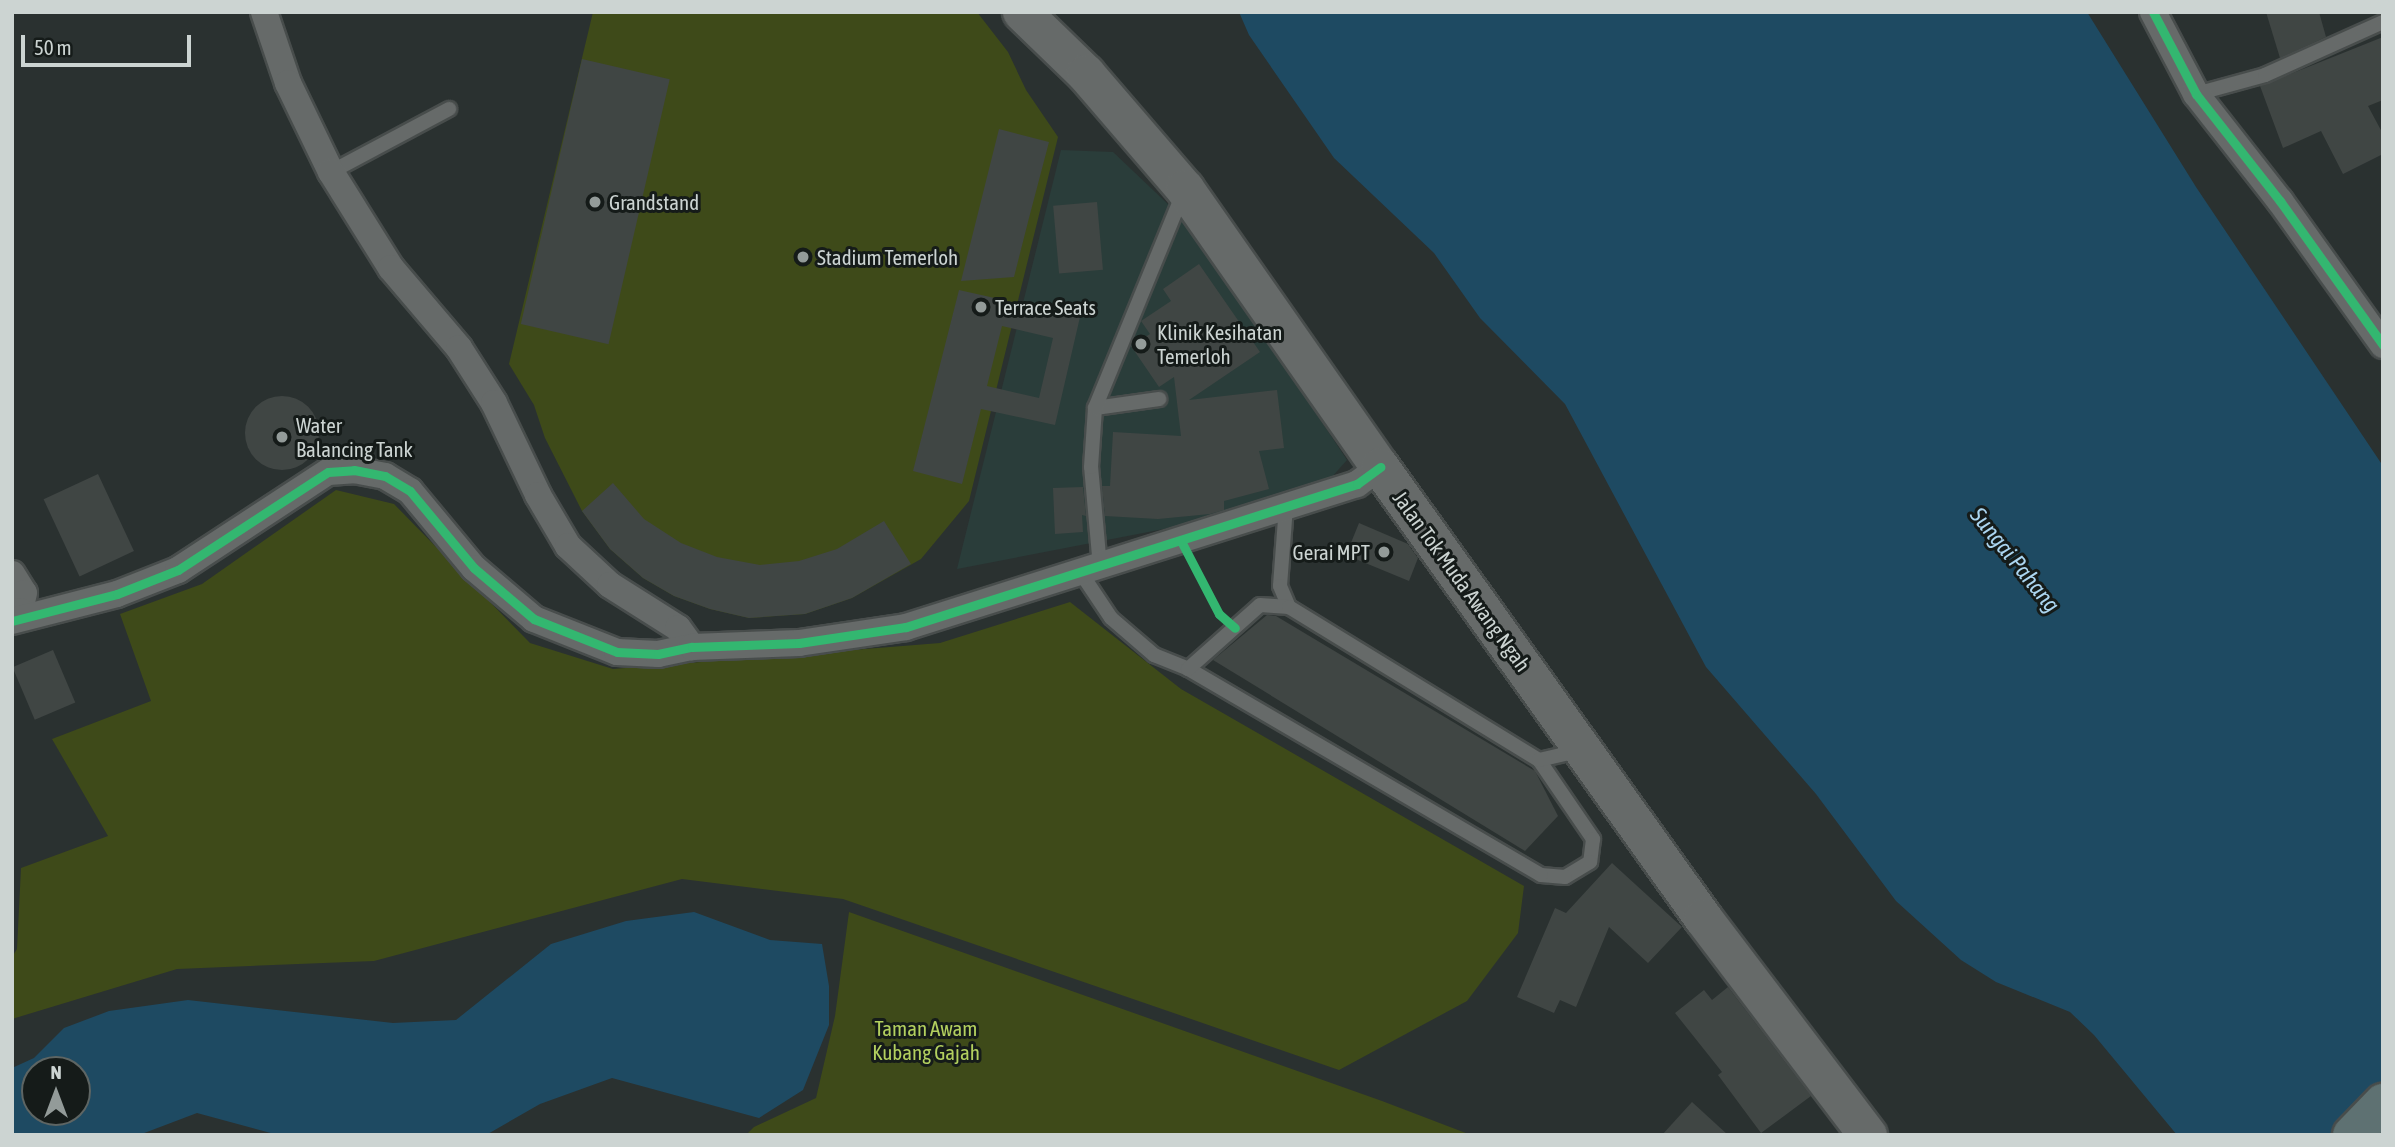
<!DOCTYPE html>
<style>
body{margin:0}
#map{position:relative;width:2395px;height:1147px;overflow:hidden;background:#2a3130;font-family:"Asap Condensed",sans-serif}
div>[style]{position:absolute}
.built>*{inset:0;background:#2a3d3a}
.green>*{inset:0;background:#3e4a19}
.water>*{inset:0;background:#1e4a62}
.building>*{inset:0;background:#404644;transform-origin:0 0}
.round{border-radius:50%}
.roads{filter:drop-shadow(2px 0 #484d4c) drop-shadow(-2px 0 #484d4c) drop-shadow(0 2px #484d4c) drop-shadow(0 -2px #484d4c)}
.lane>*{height:14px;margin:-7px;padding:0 7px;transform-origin:7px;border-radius:7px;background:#666a69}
.street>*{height:26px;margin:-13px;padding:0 13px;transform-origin:13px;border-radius:13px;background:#666a69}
.secondary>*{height:38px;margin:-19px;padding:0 19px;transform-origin:19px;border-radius:19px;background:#666a69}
.highway>*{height:38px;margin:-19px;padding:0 19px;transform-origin:19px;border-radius:19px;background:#5e7172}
.cycleway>*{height:9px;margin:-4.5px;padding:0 4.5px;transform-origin:4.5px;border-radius:4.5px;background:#33b770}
.dots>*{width:19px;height:19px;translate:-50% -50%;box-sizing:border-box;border:4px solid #151b19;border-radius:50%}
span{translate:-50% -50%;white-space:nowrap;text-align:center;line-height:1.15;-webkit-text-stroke:6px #151b19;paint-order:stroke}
.poi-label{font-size:21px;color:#ccd4d2}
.left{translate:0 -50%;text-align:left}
.right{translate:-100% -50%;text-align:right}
.street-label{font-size:21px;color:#ccd4d2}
.park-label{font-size:21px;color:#b3d05f}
.water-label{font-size:23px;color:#abd5f0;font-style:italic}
.frame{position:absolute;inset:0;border:14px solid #ccd4d2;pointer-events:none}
.north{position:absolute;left:21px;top:1056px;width:70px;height:70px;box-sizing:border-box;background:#151b19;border:2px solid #5e6563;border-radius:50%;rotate:0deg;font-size:19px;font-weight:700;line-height:28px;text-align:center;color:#ccd4d2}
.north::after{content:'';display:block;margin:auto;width:24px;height:32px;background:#939b99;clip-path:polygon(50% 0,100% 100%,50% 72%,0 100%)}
.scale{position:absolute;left:21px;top:35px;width:170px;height:32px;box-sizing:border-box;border:4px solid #ccd4d2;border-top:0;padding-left:9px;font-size:21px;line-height:24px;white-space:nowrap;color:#ccd4d2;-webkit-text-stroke:5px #151b19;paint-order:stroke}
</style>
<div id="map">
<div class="built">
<div style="clip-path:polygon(1061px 150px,1113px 152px,1193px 228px,1347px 460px,1330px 479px,1221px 518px,957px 569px)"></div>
</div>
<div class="green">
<div style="clip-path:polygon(593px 12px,977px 12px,1008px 52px,1026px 90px,1058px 137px,969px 501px,921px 559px,852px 598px,805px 614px,749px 618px,710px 609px,674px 596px,643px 578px,610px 549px,582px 511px,545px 438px,534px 405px,509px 364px)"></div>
<div style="clip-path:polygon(336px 490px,394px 504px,530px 643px,613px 669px,940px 643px,1070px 602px,1181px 689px,1524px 886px,1518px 933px,1467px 1001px,1339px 1070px,843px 899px,682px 879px,374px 961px,177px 969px,12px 1019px,12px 957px,17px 949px,21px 868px,108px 836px,52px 739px,151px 701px,120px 614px,202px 584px)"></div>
<div style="clip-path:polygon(849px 912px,1382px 1101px,1471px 1135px,746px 1135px,754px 1127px,816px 1098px,835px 1016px)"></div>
</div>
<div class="water">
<div style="clip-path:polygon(1239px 12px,2087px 12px,2196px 187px,2383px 466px,2383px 1135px,2177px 1135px,2094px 1035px,2070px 1012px,1996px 982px,1961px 960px,1896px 901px,1816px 794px,1706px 667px,1565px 404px,1480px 318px,1434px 253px,1334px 158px,1249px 35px)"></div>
<div style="clip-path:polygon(evenodd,694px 912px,770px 940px,822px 944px,829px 986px,829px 1025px,803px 1090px,759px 1118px,612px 1078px,540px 1104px,486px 1135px,278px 1135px,197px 1113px,139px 1135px,12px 1135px,12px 1068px,34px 1058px,64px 1028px,109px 1011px,188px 1000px,393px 1023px,456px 1020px,551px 944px,626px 921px,694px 912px,35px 1070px,77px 1070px,77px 1112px,35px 1112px,35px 1070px)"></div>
</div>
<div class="building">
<div style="clip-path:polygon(2266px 12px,2319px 12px,2326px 37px,2280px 58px)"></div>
<div style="clip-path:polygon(2383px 37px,2383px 100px,2368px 106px,2383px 134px,2383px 154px,2343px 174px,2321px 131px,2283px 148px,2260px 86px)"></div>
<div style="left:582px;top:59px;width:90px;height:272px;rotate:13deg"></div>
<div style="clip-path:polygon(999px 129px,1049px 142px,1029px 218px,1014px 277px,961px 281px)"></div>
<div style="left:1097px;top:202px;width:68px;height:44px;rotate:85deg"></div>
<div style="clip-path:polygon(1199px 264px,1260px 352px,1189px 400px,1277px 390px,1284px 448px,1259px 451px,1269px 489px,1224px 501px,1224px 510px,1210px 514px,1158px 519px,1105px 516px,1102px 486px,1110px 486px,1113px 432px,1181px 436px,1174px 377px,1159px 387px,1131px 346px,1150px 334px,1141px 321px,1171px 301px,1163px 289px)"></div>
<div style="clip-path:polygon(evenodd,959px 290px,1080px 317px,1055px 425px,981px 409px,962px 484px,913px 471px,959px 290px,1002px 326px,1053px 338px,1039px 398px,987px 386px,1002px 326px)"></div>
<div class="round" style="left:245px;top:396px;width:74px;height:74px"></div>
<div style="left:98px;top:474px;width:85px;height:60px;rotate:65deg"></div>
<div style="clip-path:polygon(613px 483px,644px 519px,681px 543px,717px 557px,760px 565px,799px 561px,837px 549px,884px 521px,911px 564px,852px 598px,805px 614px,749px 618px,710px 609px,674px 596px,643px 578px,610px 549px,582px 511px)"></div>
<div style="clip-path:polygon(1083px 487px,1086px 516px,1082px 515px,1083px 532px,1055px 534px,1053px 488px)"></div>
<div style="clip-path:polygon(1359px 523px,1408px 544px,1418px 558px,1409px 581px,1346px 555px)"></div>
<div style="clip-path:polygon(1267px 615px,1276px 616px,1535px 771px,1558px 816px,1525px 851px,1213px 660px)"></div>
<div style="left:53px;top:650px;width:57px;height:44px;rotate:67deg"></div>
<div style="clip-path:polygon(1612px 863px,1682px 927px,1648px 963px,1609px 927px,1576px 1007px,1560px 1000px,1554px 1013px,1517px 997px,1555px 908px,1566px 913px)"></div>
<div style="clip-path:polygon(1728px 987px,1811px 1096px,1761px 1133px,1718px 1075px,1722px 1072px,1675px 1013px,1704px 990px,1712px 1000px)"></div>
<div style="clip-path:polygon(1692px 1102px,1728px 1135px,1662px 1135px)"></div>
</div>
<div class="roads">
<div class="lane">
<div style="left:2196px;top:94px;width:72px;rotate:-15.4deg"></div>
<div style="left:2265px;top:75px;width:129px;rotate:-24.2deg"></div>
<div style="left:331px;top:172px;width:134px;rotate:-28.1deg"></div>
<div style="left:1095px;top:408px;width:65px;rotate:-8deg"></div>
<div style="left:1286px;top:506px;width:80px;rotate:94.3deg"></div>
<div style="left:1280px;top:586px;width:23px;rotate:67deg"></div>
<div style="left:1100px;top:567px;width:100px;rotate:-95.1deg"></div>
<div style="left:1091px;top:467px;width:59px;rotate:-86.1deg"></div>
<div style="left:1095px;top:408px;width:232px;rotate:-67.7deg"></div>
<div style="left:1081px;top:573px;width:54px;rotate:56.3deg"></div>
<div style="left:1111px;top:618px;width:57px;rotate:40.7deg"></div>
<div style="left:1154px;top:655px;width:37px;rotate:22deg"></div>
<div style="left:1539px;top:760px;width:96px;rotate:55.6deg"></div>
<div style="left:1593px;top:839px;width:23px;rotate:97deg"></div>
<div style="left:1590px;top:862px;width:29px;rotate:149deg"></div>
<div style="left:1565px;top:877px;width:24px;rotate:-175deg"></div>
<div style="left:1541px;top:875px;width:409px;rotate:-149.7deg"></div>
<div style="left:1188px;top:669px;width:96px;rotate:-41.6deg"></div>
<div style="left:1260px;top:605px;width:29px;rotate:4deg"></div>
<div style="left:1289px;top:607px;width:293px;rotate:31.5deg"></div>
<div style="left:1539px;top:760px;width:40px;rotate:-13deg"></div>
</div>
<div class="street">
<div style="left:264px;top:12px;width:75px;rotate:71.3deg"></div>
<div style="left:288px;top:83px;width:99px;rotate:64.2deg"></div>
<div style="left:331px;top:172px;width:113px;rotate:58deg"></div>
<div style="left:391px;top:268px;width:105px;rotate:49.6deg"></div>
<div style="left:459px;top:348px;width:65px;rotate:57.5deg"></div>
<div style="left:494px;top:403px;width:102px;rotate:64.4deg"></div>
<div style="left:538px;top:495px;width:59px;rotate:59.5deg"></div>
<div style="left:568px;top:546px;width:57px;rotate:42.9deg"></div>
<div style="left:610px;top:585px;width:80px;rotate:32.3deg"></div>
<div style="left:678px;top:628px;width:24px;rotate:54deg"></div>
<div style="left:2153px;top:12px;width:93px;rotate:62.3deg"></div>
<div style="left:2196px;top:94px;width:136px;rotate:51.9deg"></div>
<div style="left:2280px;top:201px;width:177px;rotate:54.4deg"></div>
<div style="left:12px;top:574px;width:22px;rotate:58deg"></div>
<div style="left:24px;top:593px;width:18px;rotate:103deg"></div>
<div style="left:20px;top:611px;width:11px;rotate:135deg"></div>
<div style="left:12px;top:621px;width:108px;rotate:-14.4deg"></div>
<div style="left:117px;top:594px;width:66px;rotate:-21.5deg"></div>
<div style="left:178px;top:570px;width:179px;rotate:-33.2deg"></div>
<div style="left:328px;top:472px;width:26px;rotate:-4deg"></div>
<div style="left:354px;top:470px;width:32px;rotate:11deg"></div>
<div style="left:385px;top:476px;width:29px;rotate:31deg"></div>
<div style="left:410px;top:491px;width:100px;rotate:50.3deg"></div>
<div style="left:474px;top:568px;width:79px;rotate:40.4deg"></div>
<div style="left:534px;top:619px;width:89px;rotate:21.7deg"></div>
<div style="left:617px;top:652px;width:41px;rotate:2.8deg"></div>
<div style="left:658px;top:654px;width:35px;rotate:-12deg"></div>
<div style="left:692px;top:647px;width:107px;rotate:-2.1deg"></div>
<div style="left:799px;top:643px;width:108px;rotate:-8.5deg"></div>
<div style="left:906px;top:627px;width:473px;rotate:-17.6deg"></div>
<div style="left:1357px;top:484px;width:29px;rotate:-36deg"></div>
</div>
<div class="secondary">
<div style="left:1022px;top:12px;width:89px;rotate:44.1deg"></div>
<div style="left:1086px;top:74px;width:152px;rotate:49.3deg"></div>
<div style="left:1185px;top:189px;width:340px;rotate:55deg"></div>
<div style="left:1380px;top:467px;width:555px;rotate:54.39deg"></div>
<div style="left:1703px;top:918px;width:273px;rotate:52.8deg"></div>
</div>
<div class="highway">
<div style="left:2352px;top:1135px;width:45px;rotate:-45.9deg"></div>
</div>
</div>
<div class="cycleway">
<div style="left:2153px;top:12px;width:93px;rotate:62.3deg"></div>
<div style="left:2196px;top:94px;width:136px;rotate:51.9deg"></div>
<div style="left:2280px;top:201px;width:177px;rotate:54.4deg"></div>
<div style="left:1181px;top:541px;width:82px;rotate:62.5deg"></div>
<div style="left:1219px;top:614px;width:21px;rotate:41deg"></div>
<div style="left:12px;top:621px;width:108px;rotate:-14.4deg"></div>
<div style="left:117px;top:594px;width:66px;rotate:-21.5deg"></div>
<div style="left:178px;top:570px;width:179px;rotate:-33.2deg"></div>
<div style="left:328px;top:472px;width:26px;rotate:-4deg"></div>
<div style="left:354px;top:470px;width:32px;rotate:11deg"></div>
<div style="left:385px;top:476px;width:29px;rotate:31deg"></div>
<div style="left:410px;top:491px;width:100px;rotate:50.3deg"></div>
<div style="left:474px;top:568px;width:79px;rotate:40.4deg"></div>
<div style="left:534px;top:619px;width:89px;rotate:21.7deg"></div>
<div style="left:617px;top:652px;width:41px;rotate:2.8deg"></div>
<div style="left:658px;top:654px;width:35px;rotate:-12deg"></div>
<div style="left:692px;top:647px;width:107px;rotate:-2.1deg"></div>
<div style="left:799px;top:643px;width:108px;rotate:-8.5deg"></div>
<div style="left:906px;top:627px;width:473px;rotate:-17.6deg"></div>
<div style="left:1357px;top:484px;width:29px;rotate:-36deg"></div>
</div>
<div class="dots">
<div style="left:595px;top:202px;background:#939b99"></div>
<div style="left:803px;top:257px;background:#939b99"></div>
<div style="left:981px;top:307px;background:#939b99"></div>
<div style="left:1141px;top:344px;background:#939b99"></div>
<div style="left:282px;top:437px;background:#939b99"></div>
<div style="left:1384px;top:552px;background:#939b99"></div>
</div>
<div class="poi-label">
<span class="left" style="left:609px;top:202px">Grandstand</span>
<span class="left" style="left:817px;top:257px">Stadium Temerloh</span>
<span class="left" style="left:995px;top:307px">Terrace Seats</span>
<span class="left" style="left:1157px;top:344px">Klinik Kesihatan<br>Temerloh</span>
<span class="left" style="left:296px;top:437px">Water<br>Balancing Tank</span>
<span class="right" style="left:1370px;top:552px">Gerai MPT</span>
</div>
<div class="street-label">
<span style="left:1462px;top:581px;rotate:54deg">Jalan Tok Muda Awang Ngah</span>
</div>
<div class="park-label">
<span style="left:926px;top:1040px">Taman Awam<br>Kubang Gajah</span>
</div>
<div class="water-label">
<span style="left:2015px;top:560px;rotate:51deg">Sungai Pahang</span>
</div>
<div class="frame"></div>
<div class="north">N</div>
<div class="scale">50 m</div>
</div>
